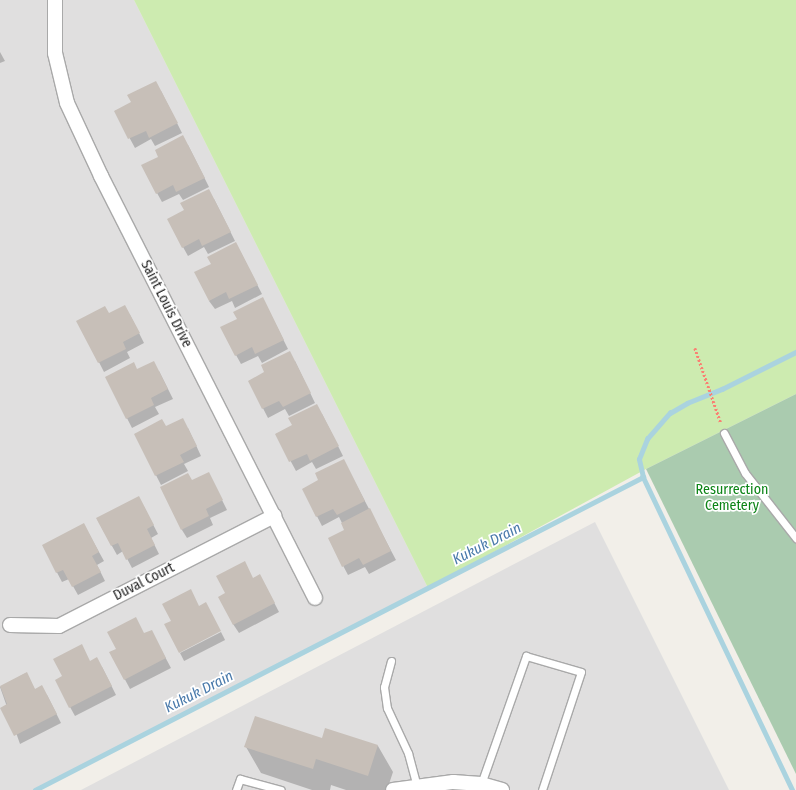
<!DOCTYPE html>
<style>
body{margin:0}
#map{position:relative;width:796px;height:790px;overflow:hidden;background:#f2efe9;font-family:"Fira Sans Condensed",sans-serif}
div>[style]{position:absolute}
.residential>*{inset:0;background:#e0dfdf}
.grass>*{inset:0;background:#cdebb0}
.cemetery>*{inset:0;background:#aacbaf}
.shadow>*{inset:0;background:#0003;transform-origin:0 0}
.stream>*{height:4.5px;margin:-2.25px;padding:0 2.25px;transform-origin:2.25px;border-radius:2.25px;background:#aad3df}
.building>*{inset:0;background:#c7bfb8}
.path>*{height:2.5px;margin-top:-1.25px;transform-origin:0;background:repeating-linear-gradient(90deg,#fa8072 0 2px,transparent 0 4px)}
.roads{filter:drop-shadow(1px 0 #a9a9a9) drop-shadow(-1px 0 #a9a9a9) drop-shadow(0 1px #a9a9a9) drop-shadow(0 -1px #a9a9a9)}
.service>*{height:7px;margin:-3.5px;padding:0 3.5px;transform-origin:3.5px;border-radius:3.5px;background:#fff}
.minor>*{height:14px;margin:-7px;padding:0 7px;transform-origin:7px;border-radius:7px;background:#fff}
span{translate:-50% -50%;white-space:nowrap;text-align:center;line-height:1.15;-webkit-text-stroke:3.5px #fff;paint-order:stroke}
.street-label{font-size:14px;color:#222}
.park-label{font-size:14px;color:#0c8416}
.water-label{font-size:15px;color:#4a7aab;font-style:italic}
</style>
<div id="map">
<div class="residential">
<div style="clip-path:polygon(0 0,134px 0,428px 588px,34px 790px,0 790px)"></div>
<div style="clip-path:polygon(595px 522px,729px 790px,81px 790px)"></div>
</div>
<div class="grass">
<div style="clip-path:polygon(134px 0,796px 0,796px 394px,646px 469px,428px 588px)"></div>
</div>
<div class="cemetery">
<div style="clip-path:polygon(796px 394px,796px 774px,646px 469px)"></div>
</div>
<div class="shadow">
<div style="clip-path:polygon(0 52px,5px 61px,0 63px)"></div>
<div style="clip-path:polygon(161px 91px,182px 133px,155px 146px,151px 139px,135px 148px,115px 111px)"></div>
<div style="clip-path:polygon(188px 145px,209px 187px,183px 200px,179px 194px,162px 202px,157px 193px)"></div>
<div style="clip-path:polygon(214px 199px,235px 241px,208px 254px,204px 247px,188px 256px,183px 247px)"></div>
<div style="clip-path:polygon(241px 253px,262px 294px,235px 308px,232px 301px,215px 309px,209px 301px)"></div>
<div style="clip-path:polygon(267px 307px,288px 349px,262px 363px,258px 356px,241px 364px,236px 355px)"></div>
<div style="clip-path:polygon(109px 314px,130px 315px,144px 343px,127px 352px,130px 358px,104px 372px,78px 321px)"></div>
<div style="clip-path:polygon(295px 361px,315px 403px,289px 416px,285px 409px,268px 418px,249px 381px)"></div>
<div style="clip-path:polygon(137px 370px,159px 371px,173px 399px,155px 407px,159px 414px,132px 428px,106px 377px)"></div>
<div style="clip-path:polygon(322px 414px,343px 456px,316px 469px,312px 462px,296px 471px,276px 434px)"></div>
<div style="clip-path:polygon(166px 427px,188px 428px,201px 456px,184px 464px,188px 471px,161px 485px,135px 434px)"></div>
<div style="clip-path:polygon(348px 469px,396px 560px,369px 574px,365px 567px,348px 575px,329px 539px,346px 530px,342px 523px,339px 517px,322px 526px,303px 489px)"></div>
<div style="clip-path:polygon(192px 481px,213px 482px,227px 510px,210px 518px,213px 525px,187px 538px,182px 530px)"></div>
<div style="clip-path:polygon(144px 507px,158px 534px,151px 538px,159px 554px,132px 568px,123px 551px,117px 555px,97px 519px)"></div>
<div style="clip-path:polygon(89px 534px,104px 561px,97px 565px,105px 581px,78px 595px,69px 579px,62px 582px,43px 546px)"></div>
<div style="clip-path:polygon(253px 579px,265px 585px,279px 612px,239px 633px,233px 624px,226px 594px)"></div>
<div style="left:221px;top:632px;width:9px;height:46px;rotate:63deg"></div>
<div style="clip-path:polygon(145px 634px,156px 640px,171px 668px,130px 689px,111px 653px)"></div>
<div style="clip-path:polygon(90px 662px,102px 667px,116px 695px,75px 716px,70px 707px)"></div>
<div style="clip-path:polygon(26px 673px,35px 690px,47px 695px,61px 723px,20px 744px,0 687px)"></div>
<div style="clip-path:polygon(322px 739px,378px 746px,393px 772px,387px 790px,346px 790px,331px 785px,330px 790px,312px 790px,261px 773px,246px 747px)"></div>
</div>
<div class="stream">
<div style="left:35px;top:790px;width:684px;rotate:-27.24deg"></div>
<div style="left:792px;top:790px;width:347px;rotate:-115.5deg"></div>
<div style="left:643px;top:477px;width:18px;rotate:-103deg"></div>
<div style="left:639px;top:459px;width:22px;rotate:-68deg"></div>
<div style="left:647px;top:439px;width:35px;rotate:-49deg"></div>
<div style="left:670px;top:413px;width:20px;rotate:-30deg"></div>
<div style="left:687px;top:403px;width:38px;rotate:-22deg"></div>
<div style="left:722px;top:389px;width:83px;rotate:-26.6deg"></div>
</div>
<div class="building">
<div style="clip-path:polygon(156px 81px,178px 123px,149px 138px,146px 131px,128px 139px,114px 111px,131px 102px,127px 95px)"></div>
<div style="clip-path:polygon(183px 135px,205px 178px,176px 192px,173px 185px,156px 194px,141px 165px,158px 157px,155px 150px)"></div>
<div style="clip-path:polygon(209px 189px,231px 232px,202px 246px,199px 239px,182px 248px,167px 219px,184px 210px,180px 203px)"></div>
<div style="clip-path:polygon(236px 242px,258px 285px,229px 299px,226px 292px,209px 301px,194px 272px,211px 264px,207px 257px)"></div>
<div style="clip-path:polygon(263px 297px,284px 340px,255px 354px,252px 347px,235px 356px,220px 327px,237px 319px,233px 312px)"></div>
<div style="clip-path:polygon(125px 305px,140px 333px,123px 342px,126px 349px,98px 363px,76px 321px,105px 306px,109px 313px)"></div>
<div style="clip-path:polygon(290px 351px,311px 393px,283px 407px,279px 401px,262px 409px,248px 381px,264px 372px,261px 365px)"></div>
<div style="clip-path:polygon(154px 361px,168px 389px,151px 398px,154px 405px,126px 419px,105px 377px,134px 362px,137px 369px)"></div>
<div style="clip-path:polygon(317px 404px,339px 446px,310px 461px,307px 454px,289px 462px,275px 434px,292px 425px,288px 418px)"></div>
<div style="clip-path:polygon(183px 418px,197px 446px,180px 455px,184px 462px,155px 476px,134px 434px,162px 419px,166px 426px)"></div>
<div style="clip-path:polygon(344px 459px,365px 501px,337px 515px,333px 509px,316px 517px,302px 489px,318px 480px,315px 473px)"></div>
<div style="clip-path:polygon(209px 472px,223px 500px,206px 509px,209px 516px,181px 530px,160px 487px,188px 473px,192px 480px)"></div>
<div style="clip-path:polygon(139px 496px,154px 525px,147px 529px,155px 545px,126px 560px,118px 543px,111px 546px,96px 518px)"></div>
<div style="clip-path:polygon(370px 508px,391px 551px,363px 565px,359px 558px,342px 567px,328px 538px,344px 530px,341px 523px)"></div>
<div style="clip-path:polygon(84px 523px,99px 552px,92px 556px,101px 572px,72px 587px,63px 570px,56px 573px,42px 545px)"></div>
<div style="clip-path:polygon(245px 561px,253px 578px,260px 574px,275px 603px,233px 625px,218px 597px,225px 593px,216px 576px)"></div>
<div style="clip-path:polygon(191px 589px,199px 606px,206px 602px,221px 631px,179px 653px,164px 624px,171px 621px,162px 604px)"></div>
<div style="clip-path:polygon(136px 617px,144px 633px,152px 630px,166px 658px,124px 680px,109px 652px,116px 649px,107px 632px)"></div>
<div style="clip-path:polygon(82px 644px,90px 661px,97px 657px,112px 686px,69px 708px,55px 680px,62px 676px,53px 659px)"></div>
<div style="clip-path:polygon(27px 672px,35px 689px,42px 685px,57px 714px,14px 736px,0 708px,7px 704px,0 686px)"></div>
<div style="clip-path:polygon(255px 716px,322px 738px,325px 728px,378px 745px,368px 776px,316px 759px,313px 769px,244px 747px)"></div>
</div>
<div class="path">
<div style="left:695px;top:348px;width:79px;rotate:70.9deg"></div>
</div>
<div class="roads">
<div class="service">
<div style="left:724px;top:433px;width:45px;rotate:62.3deg"></div>
<div style="left:745px;top:473px;width:83px;rotate:51.9deg"></div>
<div style="left:391px;top:661px;width:27px;rotate:105deg"></div>
<div style="left:384px;top:687px;width:21px;rotate:82deg"></div>
<div style="left:387px;top:708px;width:50px;rotate:65deg"></div>
<div style="left:408px;top:753px;width:34px;rotate:75deg"></div>
<div style="left:481px;top:784px;width:136px;rotate:-70.6deg"></div>
<div style="left:526px;top:656px;width:57px;rotate:16.2deg"></div>
<div style="left:581px;top:672px;width:124px;rotate:108.3deg"></div>
<div style="left:236px;top:790px;width:12px;rotate:-70deg"></div>
<div style="left:240px;top:779px;width:42px;rotate:15deg"></div>
</div>
<div class="minor">
<div style="left:55px;top:0;width:53px;rotate:90deg"></div>
<div style="left:55px;top:53px;width:51px;rotate:76.5deg"></div>
<div style="left:67px;top:103px;width:81px;rotate:65deg"></div>
<div style="left:101px;top:176px;width:473px;rotate:63.1deg"></div>
<div style="left:10px;top:625px;width:49px;rotate:1.2deg"></div>
<div style="left:59px;top:626px;width:242px;rotate:-27.1deg"></div>
<div style="left:393px;top:790px;width:61px;rotate:-7.6deg"></div>
<div style="left:453px;top:782px;width:28px;rotate:4deg"></div>
<div style="left:481px;top:784px;width:22px;rotate:16deg"></div>
</div>
</div>
<div class="street-label">
<span style="left:166px;top:304px;rotate:63deg">Saint Louis Drive</span>
<span style="left:144px;top:582px;rotate:-27deg">Duval Court</span>
</div>
<div class="park-label">
<span style="left:732px;top:498px">Resurrection<br>Cemetery</span>
</div>
<div class="water-label">
<span style="left:487px;top:544px;rotate:-27deg">Kukuk Drain</span>
<span style="left:199px;top:692px;rotate:-27deg">Kukuk Drain</span>
</div>
</div>
